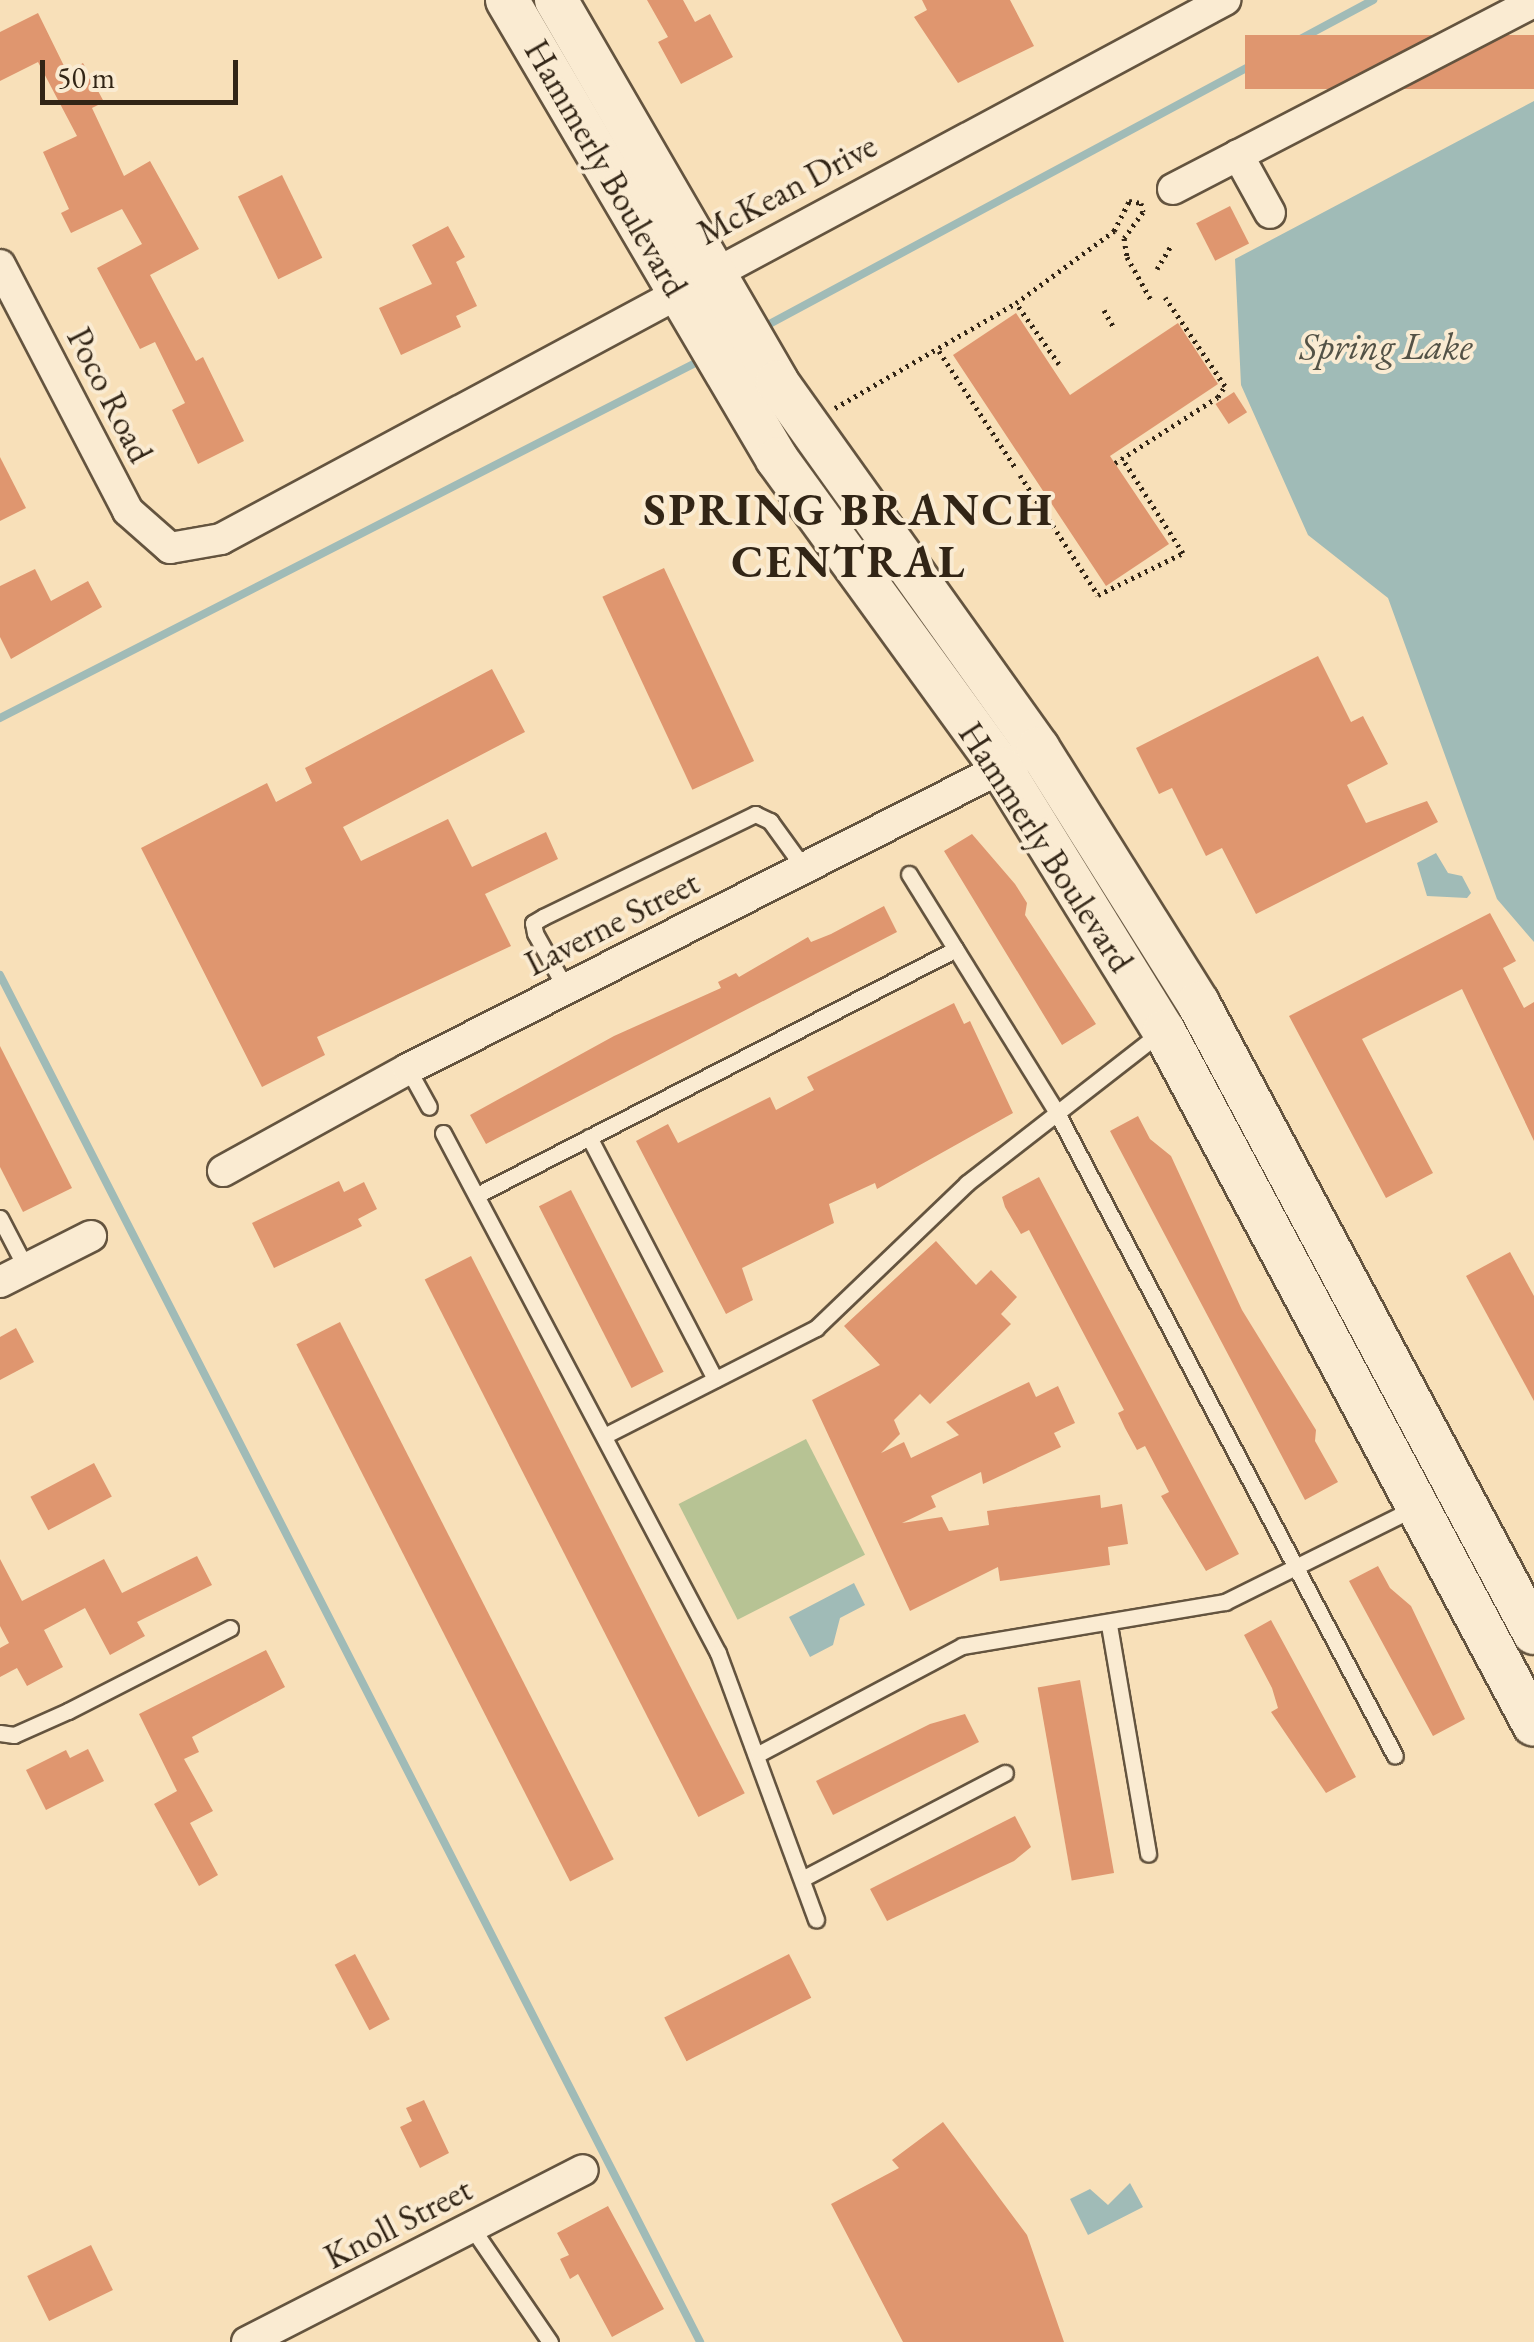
<!DOCTYPE html>
<style>
body{margin:0}
#map{position:relative;width:1534px;height:2342px;overflow:hidden;background:#f8e0b9;font-family:"EB Garamond",serif}
div>[style]{position:absolute}
.green>*{inset:0;background:#b7c394;transform-origin:0 0}
.water>*{inset:0;background:#a0bbb7}
.stream>*{height:8px;margin:-4px;padding:0 4px;transform-origin:4px;border-radius:4px;background:#a0bbb7}
.building>*{inset:0;background:#df966f;transform-origin:0 0}
.path>*{height:5px;margin-top:-2.5px;transform-origin:0;background:repeating-linear-gradient(90deg,#322516 0 2.5px,transparent 0 7.5px)}
.roads{filter:drop-shadow(2px 0 #64543f) drop-shadow(-2px 0 #64543f) drop-shadow(0 2px #64543f) drop-shadow(0 -2px #64543f)}
.lane>*{height:15px;margin:-7.5px;padding:0 7.5px;transform-origin:7.5px;border-radius:7.5px;background:#faebd2}
.street>*{height:30px;margin:-15px;padding:0 15px;transform-origin:15px;border-radius:15px;background:#faebd2}
.secondary>*{height:42px;margin:-21px;padding:0 21px;transform-origin:21px;border-radius:21px;background:#faebd2}
span{translate:-50% -50%;white-space:nowrap;text-align:center;line-height:1.15;-webkit-text-stroke:8px #faebd2;paint-order:stroke}
.street-label{font-size:35px;color:#322516}
.water-label{font-size:38px;color:#535246;font-style:italic}
.district-label{font-size:45px;color:#322516;font-weight:700;letter-spacing:2.5px}
.scale{position:absolute;left:40px;top:60px;width:198px;height:45px;box-sizing:border-box;border:5px solid #322516;border-top:0;padding-left:12px;font-size:30px;line-height:35px;white-space:nowrap;color:#322516;-webkit-text-stroke:8px #faebd2;paint-order:stroke}
</style>
<div id="map">
<div class="green">
<div style="left:806px;top:1439px;width:130px;height:143px;rotate:63deg"></div>
</div>
<div class="water">
<div style="clip-path:polygon(1534px 101px,1534px 942px,1497px 899px,1388px 598px,1308px 535px,1241px 385px,1235px 259px)"></div>
<div style="clip-path:polygon(1436px 853px,1448px 873px,1462px 876px,1471px 893px,1467px 898px,1427px 896px,1417px 863px)"></div>
<div style="clip-path:polygon(854px 1583px,865px 1605px,840px 1618px,833px 1645px,810px 1657px,789px 1617px)"></div>
<div style="clip-path:polygon(1130px 2183px,1143px 2207px,1088px 2235px,1070px 2199px,1090px 2189px,1108px 2205px)"></div>
</div>
<div class="stream">
<div style="left:760px;top:329px;width:696px;rotate:-28.22deg"></div>
<div style="left:0;top:718px;width:789px;rotate:-27.05deg"></div>
<div style="left:0;top:975px;width:1536px;rotate:62.88deg"></div>
</div>
<div class="building">
<div style="clip-path:polygon(647px 0,683px 0,695px 22px,710px 14px,733px 57px,681px 84px,658px 42px,668px 37px)"></div>
<div style="clip-path:polygon(922px 0,1010px 0,1034px 46px,958px 83px,914px 17px,927px 10px)"></div>
<div style="clip-path:polygon(38px 13px,67px 72px,83px 63px,104px 102px,92px 108px,124px 176px,150px 161px,199px 249px,150px 275px,196px 361px,203px 357px,244px 441px,198px 464px,172px 410px,185px 403px,155px 342px,140px 349px,97px 268px,142px 244px,122px 209px,71px 233px,61px 213px,69px 209px,43px 152px,77px 136px,38px 62px,0 81px,0 32px)"></div>
<div style="left:1534px;top:35px;width:54px;height:289px;rotate:90deg"></div>
<div style="left:282px;top:175px;width:92px;height:49px;rotate:64deg"></div>
<div style="left:1230px;top:206px;width:42px;height:38px;rotate:63deg"></div>
<div style="clip-path:polygon(448px 226px,465px 257px,456px 262px,477px 306px,456px 316px,461px 327px,401px 355px,379px 308px,432px 284px,412px 245px)"></div>
<div style="clip-path:polygon(1016px 313px,1070px 395px,1178px 323px,1218px 384px,1110px 456px,1169px 544px,1106px 586px,953px 355px)"></div>
<div style="left:1234px;top:392px;width:24px;height:22px;rotate:57deg"></div>
<div style="clip-path:polygon(0 457px,26px 508px,0 521px)"></div>
<div style="left:664px;top:568px;width:213px;height:68px;rotate:65deg"></div>
<div style="clip-path:polygon(35px 569px,51px 601px,88px 581px,102px 607px,11px 659px,0 637px,0 586px)"></div>
<div style="clip-path:polygon(1318px 656px,1351px 722px,1363px 716px,1388px 764px,1347px 785px,1366px 823px,1427px 801px,1438px 822px,1256px 914px,1222px 848px,1206px 856px,1172px 788px,1159px 794px,1136px 748px)"></div>
<div style="clip-path:polygon(492px 669px,525px 732px,343px 827px,361px 861px,448px 819px,472px 867px,546px 832px,558px 859px,485px 894px,511px 946px,317px 1037px,325px 1055px,262px 1087px,141px 848px,267px 783px,276px 802px,312px 783px,305px 768px)"></div>
<div style="clip-path:polygon(972px 834px,1015px 884px,1027px 903px,1025px 915px,1096px 1024px,1062px 1045px,944px 851px)"></div>
<div style="clip-path:polygon(884px 906px,897px 932px,486px 1144px,470px 1115px,614px 1036px,721px 988px,718px 982px,736px 973px,739px 977px,808px 937px,811px 942px,831px 934px)"></div>
<div style="clip-path:polygon(1490px 913px,1516px 961px,1503px 968px,1524px 1008px,1534px 1002px,1534px 1141px,1462px 989px,1362px 1039px,1433px 1173px,1386px 1198px,1289px 1016px)"></div>
<div style="clip-path:polygon(954px 1003px,964px 1024px,970px 1021px,1013px 1113px,877px 1189px,875px 1183px,829px 1204px,834px 1223px,742px 1268px,753px 1300px,726px 1314px,636px 1141px,668px 1124px,678px 1143px,770px 1097px,776px 1110px,814px 1090px,807px 1077px)"></div>
<div style="clip-path:polygon(0 1046px,72px 1188px,23px 1212px,0 1167px)"></div>
<div style="clip-path:polygon(1138px 1116px,1150px 1139px,1171px 1156px,1242px 1310px,1316px 1430px,1315px 1441px,1338px 1482px,1305px 1500px,1110px 1131px)"></div>
<div style="clip-path:polygon(1039px 1177px,1239px 1554px,1206px 1571px,1161px 1496px,1169px 1492px,1145px 1446px,1137px 1450px,1125px 1428px,1118px 1413px,1124px 1410px,1029px 1230px,1021px 1234px,1005px 1207px,1002px 1197px)"></div>
<div style="clip-path:polygon(339px 1181px,344px 1192px,364px 1182px,377px 1209px,358px 1219px,362px 1226px,274px 1268px,252px 1223px)"></div>
<div style="left:571px;top:1190px;width:204px;height:36px;rotate:63deg"></div>
<div style="clip-path:polygon(936px 1241px,976px 1285px,991px 1270px,1017px 1297px,1001px 1314px,1011px 1324px,930px 1404px,920px 1394px,894px 1420px,900px 1434px,881px 1453px,904px 1442px,911px 1458px,959px 1435px,946px 1422px,1029px 1382px,1036px 1397px,1058px 1386px,1075px 1423px,1054px 1433px,1061px 1447px,983px 1484px,981px 1472px,931px 1496px,936px 1507px,902px 1523px,942px 1517px,949px 1531px,989px 1525px,987px 1511px,1100px 1495px,1101px 1508px,1122px 1504px,1128px 1544px,1108px 1547px,1110px 1565px,1000px 1581px,998px 1567px,910px 1611px,812px 1400px,880px 1365px,844px 1326px)"></div>
<div style="clip-path:polygon(1510px 1252px,1534px 1296px,1534px 1401px,1466px 1276px)"></div>
<div style="left:471px;top:1256px;width:603px;height:52px;rotate:63deg"></div>
<div style="left:340px;top:1322px;width:603px;height:49px;rotate:63deg"></div>
<div style="clip-path:polygon(16px 1328px,34px 1362px,0 1380px,0 1337px)"></div>
<div style="left:94px;top:1463px;width:38px;height:72px;rotate:62deg"></div>
<div style="clip-path:polygon(197px 1556px,212px 1585px,137px 1622px,145px 1636px,110px 1655px,85px 1608px,44px 1630px,63px 1667px,27px 1686px,17px 1668px,0 1677px,0 1648px,9px 1643px,0 1626px,0 1559px,22px 1601px,104px 1559px,122px 1593px)"></div>
<div style="clip-path:polygon(1378px 1566px,1390px 1588px,1411px 1606px,1465px 1719px,1433px 1736px,1349px 1581px)"></div>
<div style="clip-path:polygon(1271px 1620px,1356px 1777px,1326px 1793px,1271px 1712px,1278px 1708px,1272px 1688px,1244px 1635px)"></div>
<div style="clip-path:polygon(266px 1650px,285px 1687px,192px 1737px,199px 1752px,184px 1759px,213px 1811px,190px 1823px,218px 1875px,199px 1886px,154px 1804px,177px 1791px,139px 1714px)"></div>
<div style="left:1080px;top:1680px;width:196px;height:43px;rotate:80deg"></div>
<div style="clip-path:polygon(965px 1714px,979px 1742px,833px 1815px,816px 1781px,930px 1724px)"></div>
<div style="clip-path:polygon(88px 1749px,104px 1781px,46px 1810px,26px 1770px,66px 1750px,70px 1758px)"></div>
<div style="clip-path:polygon(1015px 1816px,1031px 1847px,1014px 1861px,887px 1921px,870px 1889px)"></div>
<div style="left:355px;top:1954px;width:74px;height:23px;rotate:62deg"></div>
<div style="left:789px;top:1954px;width:49px;height:140px;rotate:63deg"></div>
<div style="clip-path:polygon(424px 2100px,449px 2153px,420px 2168px,400px 2127px,412px 2121px,406px 2108px)"></div>
<div style="clip-path:polygon(943px 2122px,1027px 2235px,1064px 2342px,903px 2342px,831px 2204px,899px 2168px,892px 2160px)"></div>
<div style="clip-path:polygon(608px 2206px,664px 2309px,612px 2337px,578px 2274px,570px 2279px,560px 2259px,569px 2255px,557px 2233px)"></div>
<div style="left:91px;top:2245px;width:50px;height:71px;rotate:64deg"></div>
</div>
<div class="path">
<div style="left:1157px;top:269px;width:26px;rotate:-59deg"></div>
<div style="left:1104px;top:310px;width:18px;rotate:61deg"></div>
<div style="left:939px;top:351px;width:139px;rotate:56.8deg"></div>
<div style="left:1059px;top:364px;width:75px;rotate:-125.2deg"></div>
<div style="left:1016px;top:303px;width:122px;rotate:-36.3deg"></div>
<div style="left:1114px;top:231px;width:34px;rotate:-63deg"></div>
<div style="left:1129px;top:201px;width:12px;rotate:9deg"></div>
<div style="left:1141px;top:203px;width:9px;rotate:77deg"></div>
<div style="left:1143px;top:212px;width:32px;rotate:126deg"></div>
<div style="left:1124px;top:238px;width:19px;rotate:81deg"></div>
<div style="left:1127px;top:257px;width:49px;rotate:60.8deg"></div>
<div style="left:835px;top:408px;width:209px;rotate:-30.1deg"></div>
<div style="left:1115px;top:463px;width:122px;rotate:-32.7deg"></div>
<div style="left:1218px;top:397px;width:13px;rotate:-58deg"></div>
<div style="left:1225px;top:386px;width:107px;rotate:-124deg"></div>
<div style="left:1020px;top:475px;width:143px;rotate:57deg"></div>
<div style="left:1098px;top:595px;width:95px;rotate:-26.3deg"></div>
<div style="left:1183px;top:553px;width:113px;rotate:-122.7deg"></div>
</div>
<div class="roads">
<div class="lane">
<div style="left:909px;top:874px;width:281px;rotate:58.2deg"></div>
<div style="left:1057px;top:1113px;width:726px;rotate:62.27deg"></div>
<div style="left:566px;top:989px;width:64px;rotate:-119deg"></div>
<div style="left:535px;top:933px;width:10px;rotate:-101deg"></div>
<div style="left:533px;top:923px;width:12px;rotate:-31deg"></div>
<div style="left:543px;top:917px;width:236px;rotate:-25.9deg"></div>
<div style="left:755px;top:814px;width:17px;rotate:25deg"></div>
<div style="left:770px;top:821px;width:58px;rotate:54.1deg"></div>
<div style="left:408px;top:1069px;width:43px;rotate:61.1deg"></div>
<div style="left:443px;top:1133px;width:588px;rotate:62.13deg"></div>
<div style="left:718px;top:1653px;width:284px;rotate:69.8deg"></div>
<div style="left:589px;top:1137px;width:273px;rotate:62.5deg"></div>
<div style="left:477px;top:1195px;width:538px;rotate:-27.18deg"></div>
<div style="left:0;top:1218px;width:56px;rotate:62.5deg"></div>
<div style="left:606px;top:1435px;width:236px;rotate:-27deg"></div>
<div style="left:816px;top:1328px;width:209px;rotate:-43.8deg"></div>
<div style="left:967px;top:1183px;width:244px;rotate:-37.9deg"></div>
<div style="left:1109px;top:1625px;width:232px;rotate:80.3deg"></div>
<div style="left:0;top:1733px;width:14px;rotate:8deg"></div>
<div style="left:14px;top:1735px;width:59px;rotate:-24deg"></div>
<div style="left:68px;top:1711px;width:182px;rotate:-27.1deg"></div>
<div style="left:758px;top:1754px;width:231px;rotate:-27.9deg"></div>
<div style="left:962px;top:1646px;width:267px;rotate:-9.5deg"></div>
<div style="left:1225px;top:1602px;width:213px;rotate:-26.4deg"></div>
<div style="left:802px;top:1879px;width:229px;rotate:-27.6deg"></div>
<div style="left:472px;top:2228px;width:138px;rotate:55.6deg"></div>
</div>
<div class="street">
<div style="left:1238px;top:155px;width:66px;rotate:61.1deg"></div>
<div style="left:1173px;top:189px;width:407px;rotate:-27.4deg"></div>
<div style="left:0;top:265px;width:277px;rotate:62.5deg"></div>
<div style="left:128px;top:511px;width:56px;rotate:41.4deg"></div>
<div style="left:170px;top:548px;width:52px;rotate:-10deg"></div>
<div style="left:221px;top:539px;width:1140px;rotate:-28.23deg"></div>
<div style="left:223px;top:1171px;width:211px;rotate:-28.9deg"></div>
<div style="left:408px;top:1069px;width:685px;rotate:-26.9deg"></div>
<div style="left:0;top:1282px;width:102px;rotate:-26.8deg"></div>
<div style="left:247px;top:2342px;width:377px;rotate:-27.1deg"></div>
</div>
<div class="secondary">
<div style="left:507px;top:0;width:533px;rotate:59.53deg"></div>
<div style="left:777px;top:459px;width:383px;rotate:54deg"></div>
<div style="left:1002px;top:769px;width:308px;rotate:58.3deg"></div>
<div style="left:1164px;top:1031px;width:786px;rotate:61.94deg"></div>
<div style="left:556px;top:0;width:441px;rotate:59.9deg"></div>
<div style="left:777px;top:382px;width:450px;rotate:54.5deg"></div>
<div style="left:1038px;top:748px;width:301px;rotate:57.9deg"></div>
<div style="left:1198px;top:1003px;width:714px;rotate:61.93deg"></div>
</div>
</div>
<div class="street-label">
<span style="left:606px;top:168px;rotate:60deg">Hammerly Boulevard</span>
<span style="left:787px;top:189px;rotate:-28deg">McKean Drive</span>
<span style="left:110px;top:395px;rotate:63deg">Poco Road</span>
<span style="left:1046px;top:847px;rotate:57deg">Hammerly Boulevard</span>
<span style="left:612px;top:923px;rotate:-27deg">Laverne Street</span>
<span style="left:398px;top:2223px;rotate:-27deg">Knoll Street</span>
</div>
<div class="water-label">
<span style="left:1386px;top:346px">Spring Lake</span>
</div>
<div class="district-label">
<span style="left:849px;top:536px">SPRING BRANCH<br>CENTRAL</span>
</div>
<div class="scale">50 m</div>
</div>
